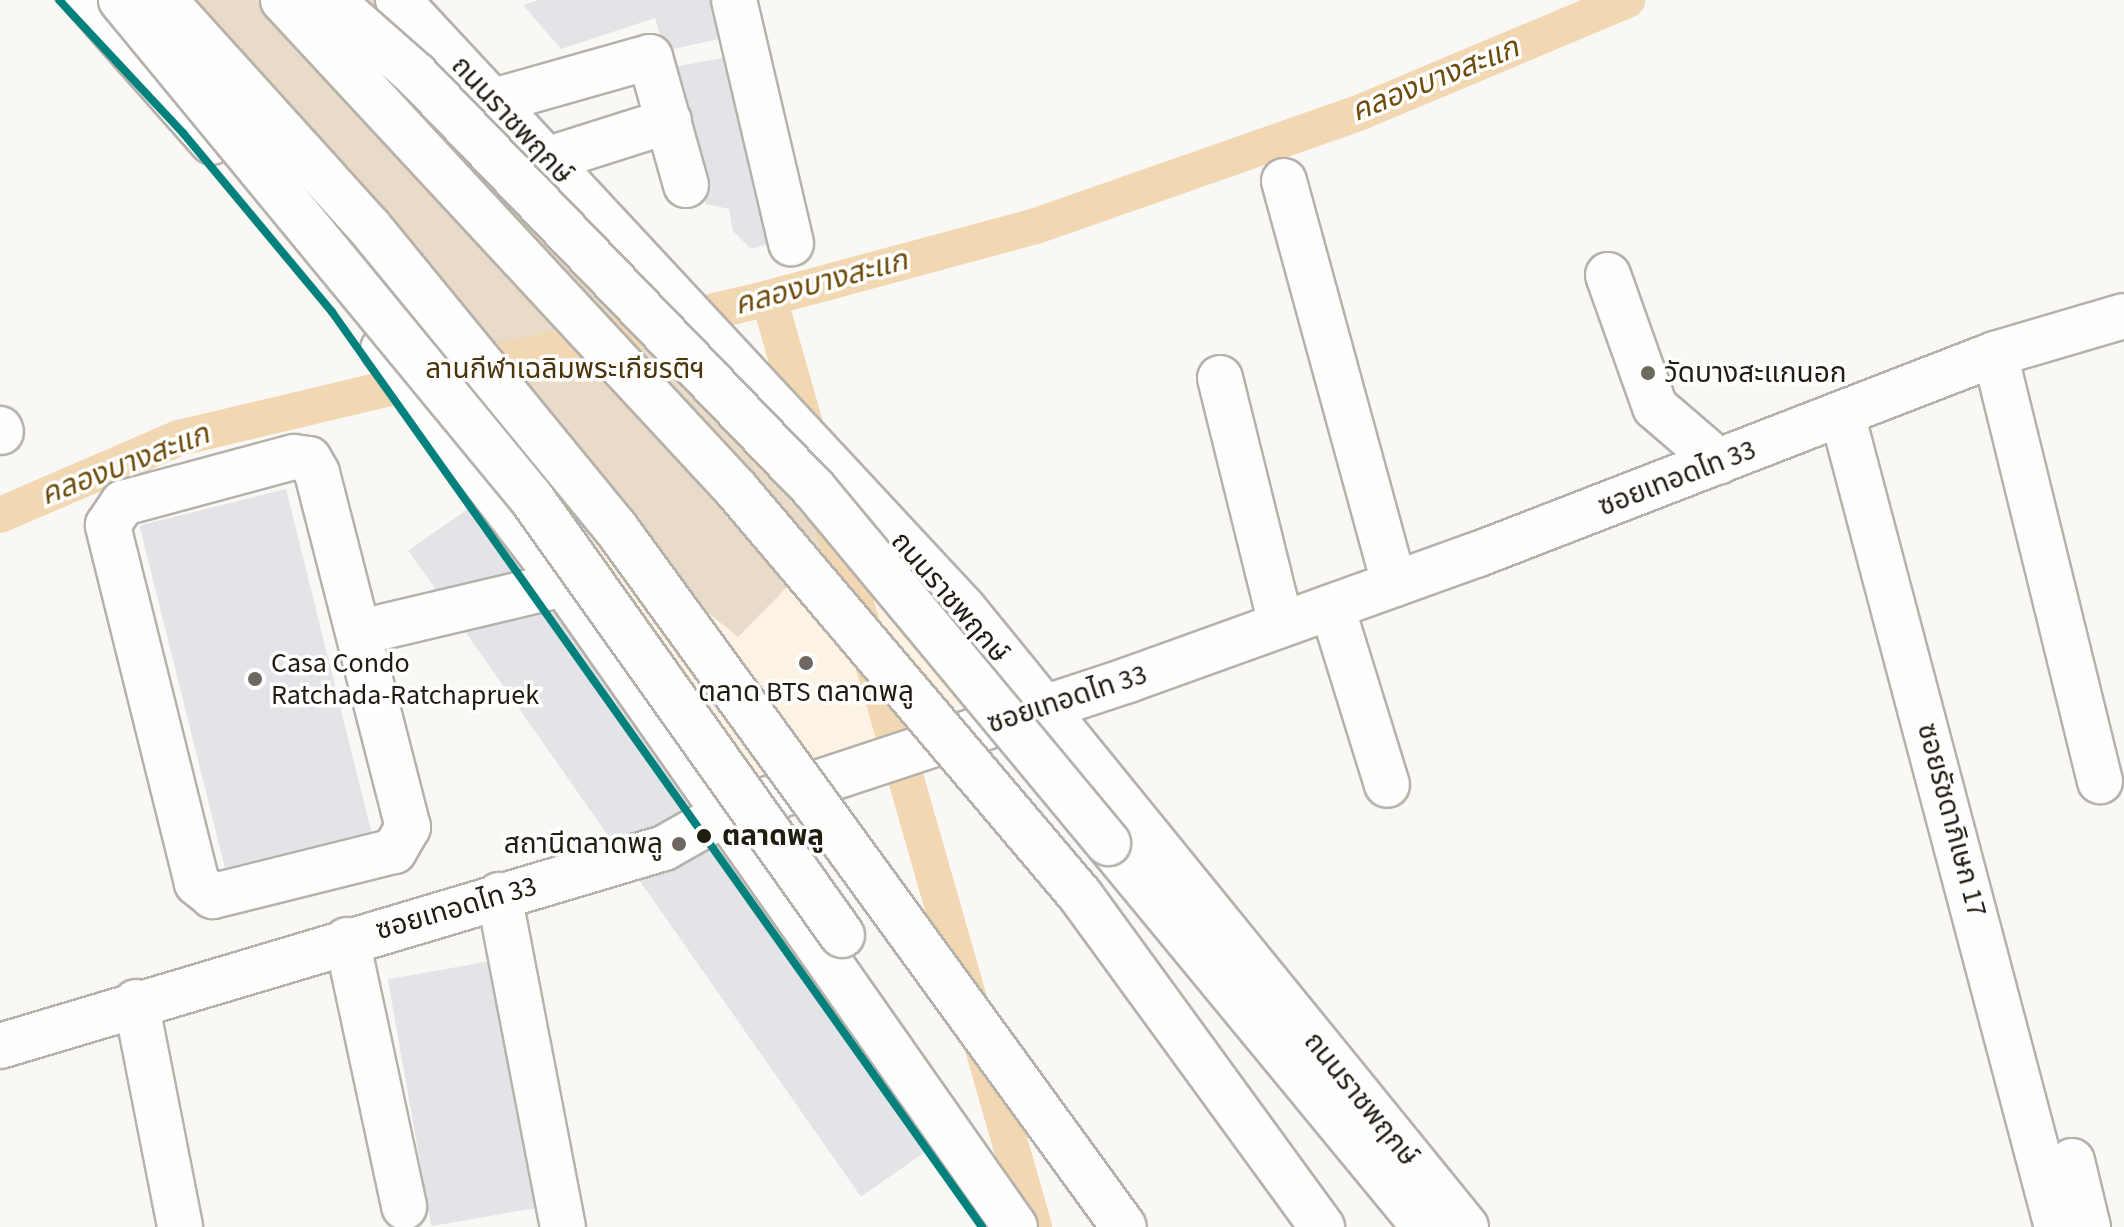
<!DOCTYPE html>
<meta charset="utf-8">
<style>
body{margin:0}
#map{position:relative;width:2124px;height:1227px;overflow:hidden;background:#faf8f5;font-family:"Source Sans 3","Noto Sans Thai",sans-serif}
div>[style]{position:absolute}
.built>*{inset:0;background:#fcf3e5}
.green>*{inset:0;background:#e8dbc7}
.canal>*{height:36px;margin:-18px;padding:0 18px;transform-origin:18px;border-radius:18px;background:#f1d8b2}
.building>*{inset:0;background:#e4e3e7;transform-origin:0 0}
.roads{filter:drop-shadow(2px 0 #b6b1aa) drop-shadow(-2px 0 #b6b1aa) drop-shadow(0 2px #b6b1aa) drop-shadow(0 -2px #b6b1aa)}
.minor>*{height:44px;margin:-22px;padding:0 22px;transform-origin:22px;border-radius:22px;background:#fefefe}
.major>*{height:44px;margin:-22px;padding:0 22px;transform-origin:22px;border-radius:22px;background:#fefefe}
.bridges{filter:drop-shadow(2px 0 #b6b1aa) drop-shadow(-2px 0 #b6b1aa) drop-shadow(0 2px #b6b1aa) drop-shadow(0 -2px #b6b1aa)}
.major-bridge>*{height:44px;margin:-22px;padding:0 22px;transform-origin:22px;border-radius:22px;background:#fefefe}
.metro-1>*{height:8px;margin:-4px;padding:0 4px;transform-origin:4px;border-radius:4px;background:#02817d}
.dots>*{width:22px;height:22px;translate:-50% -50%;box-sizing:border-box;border:4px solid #fff;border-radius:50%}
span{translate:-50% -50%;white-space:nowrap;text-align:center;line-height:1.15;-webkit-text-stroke:7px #fff;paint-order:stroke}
.street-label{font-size:28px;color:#221b10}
.park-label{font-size:28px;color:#4c350a}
.poi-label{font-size:28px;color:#221b10}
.left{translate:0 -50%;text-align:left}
.right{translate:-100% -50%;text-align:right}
.stop-label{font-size:28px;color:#221b10;font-weight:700}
.water-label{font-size:30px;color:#6e4c0b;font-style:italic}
</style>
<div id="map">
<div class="built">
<div style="clip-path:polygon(561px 493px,859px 513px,1002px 690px,724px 794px,528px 515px)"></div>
</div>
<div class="green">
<div style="clip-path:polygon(106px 0,374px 0,859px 513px,738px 637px,561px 493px,528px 515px)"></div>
</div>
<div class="canal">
<div style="left:769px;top:298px;width:153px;rotate:74.1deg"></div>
<div style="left:830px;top:513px;width:743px;rotate:74.05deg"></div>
<div style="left:0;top:515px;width:195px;rotate:-23.3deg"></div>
<div style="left:179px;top:438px;width:606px;rotate:-13.35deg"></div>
<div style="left:769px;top:298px;width:277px;rotate:-15.1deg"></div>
<div style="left:1036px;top:226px;width:344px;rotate:-19.3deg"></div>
<div style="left:1361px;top:112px;width:289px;rotate:-22.8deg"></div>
</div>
<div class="building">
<div style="clip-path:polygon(539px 0,712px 0,723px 38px,665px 51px,655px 18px,561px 49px,523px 5px)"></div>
<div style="clip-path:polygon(727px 57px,767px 244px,751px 249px,733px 231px,729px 209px,706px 204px,685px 100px,669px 68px)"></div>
<div style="left:286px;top:489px;width:353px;height:151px;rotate:76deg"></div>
<div style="left:492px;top:492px;width:789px;height:102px;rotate:55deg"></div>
<div style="left:502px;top:959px;width:251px;height:116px;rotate:80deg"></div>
</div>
<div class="roads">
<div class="minor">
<div style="left:734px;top:0;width:250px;rotate:76.8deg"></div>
<div style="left:494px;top:101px;width:162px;rotate:-15.8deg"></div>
<div style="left:650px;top:57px;width:133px;rotate:74.3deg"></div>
<div style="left:549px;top:159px;width:126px;rotate:-17.6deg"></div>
<div style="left:1284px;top:181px;width:418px;rotate:74.7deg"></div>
<div style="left:1608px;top:275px;width:140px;rotate:70.4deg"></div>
<div style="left:1655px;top:407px;width:84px;rotate:40.7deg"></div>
<div style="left:1995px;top:354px;width:440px;rotate:76.2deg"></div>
<div style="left:1220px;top:378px;width:254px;rotate:76.1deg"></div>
<div style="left:1842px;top:414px;width:841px;rotate:75.19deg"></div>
<div style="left:0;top:429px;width:3px;rotate:72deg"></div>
<div style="left:294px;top:457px;width:15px;rotate:8deg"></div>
<div style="left:309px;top:459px;width:16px;rotate:60deg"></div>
<div style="left:317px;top:473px;width:366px;rotate:75.6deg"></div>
<div style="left:408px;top:827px;width:28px;rotate:120deg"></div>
<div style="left:394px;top:851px;width:187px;rotate:166deg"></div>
<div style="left:213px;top:896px;width:21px;rotate:-141deg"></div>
<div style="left:197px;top:883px;width:369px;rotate:-104deg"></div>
<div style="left:108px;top:525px;width:27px;rotate:-56deg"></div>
<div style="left:123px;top:503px;width:177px;rotate:-15.1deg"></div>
<div style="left:1332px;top:607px;width:186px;rotate:72.8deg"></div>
<div style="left:361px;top:632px;width:209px;rotate:-13.3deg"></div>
<div style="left:499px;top:895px;width:338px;rotate:79.1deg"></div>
<div style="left:347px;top:940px;width:273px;rotate:77.9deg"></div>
<div style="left:136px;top:1002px;width:229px;rotate:78.9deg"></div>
<div style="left:0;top:1046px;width:693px;rotate:-16.6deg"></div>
<div style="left:664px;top:848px;width:71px;rotate:-29.4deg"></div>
<div style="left:726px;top:813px;width:423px;rotate:-18.3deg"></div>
<div style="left:1128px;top:680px;width:370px;rotate:-19.8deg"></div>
<div style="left:1476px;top:555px;width:557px;rotate:-21.17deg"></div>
<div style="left:1995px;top:354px;width:134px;rotate:-16.4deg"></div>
<div style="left:2072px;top:1161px;width:68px;rotate:76.4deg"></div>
</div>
<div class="major">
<div style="left:87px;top:0;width:189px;rotate:48.6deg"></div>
<div style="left:398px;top:0;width:831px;rotate:47.1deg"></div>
<div style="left:964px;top:609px;width:796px;rotate:50.91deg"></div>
<div style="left:383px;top:349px;width:297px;rotate:52.4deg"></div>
<div style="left:564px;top:584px;width:785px;rotate:54.95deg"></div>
<div style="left:1108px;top:843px;width:497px;rotate:50.5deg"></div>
</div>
</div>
<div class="bridges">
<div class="major-bridge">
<div style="left:121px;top:0;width:646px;rotate:50.52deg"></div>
<div style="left:532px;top:499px;width:535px;rotate:54.59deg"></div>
<div style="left:164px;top:0;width:307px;rotate:47.9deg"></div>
<div style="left:370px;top:228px;width:387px;rotate:50.7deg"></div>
<div style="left:615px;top:527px;width:865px;rotate:53.98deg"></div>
<div style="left:283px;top:0;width:667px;rotate:47.19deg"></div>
<div style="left:736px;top:489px;width:532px;rotate:49.73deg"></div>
<div style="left:1080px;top:895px;width:411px;rotate:53.9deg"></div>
<div style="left:331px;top:0;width:113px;rotate:41.4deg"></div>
<div style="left:416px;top:75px;width:576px;rotate:46.13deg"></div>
<div style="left:815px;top:490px;width:459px;rotate:50.3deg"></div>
</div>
</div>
<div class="metro-1">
<div style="left:59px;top:0;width:182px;rotate:47deg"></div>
<div style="left:183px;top:133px;width:233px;rotate:50.2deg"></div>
<div style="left:332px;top:312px;width:1122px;rotate:54.61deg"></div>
</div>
<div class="dots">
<div style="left:1648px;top:373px;background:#6e6860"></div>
<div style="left:806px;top:663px;background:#6e6860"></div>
<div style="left:255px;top:679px;background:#6e6860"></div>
<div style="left:704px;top:836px;background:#221b10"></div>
<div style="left:679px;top:844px;background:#6e6860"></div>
</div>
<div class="street-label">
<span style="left:512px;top:120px;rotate:47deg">ถนนราชพฤกษ์</span>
<span style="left:1677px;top:478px;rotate:-21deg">ซอยเทอดไท 33</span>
<span style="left:950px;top:597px;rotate:49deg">ถนนราชพฤกษ์</span>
<span style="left:1067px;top:699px;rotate:-18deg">ซอยเทอดไท 33</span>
<span style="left:1952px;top:820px;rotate:75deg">ซอยรัชดาภิเษก 17</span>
<span style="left:456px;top:908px;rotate:-16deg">ซอยเทอดไท 33</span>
<span style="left:1361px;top:1099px;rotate:51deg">ถนนราชพฤกษ์</span>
</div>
<div class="park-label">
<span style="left:565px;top:369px">ลานกีฬาเฉลิมพระเกียรติฯ</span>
</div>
<div class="poi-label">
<span class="left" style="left:1664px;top:373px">วัดบางสะแกนอก</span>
<span class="left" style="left:271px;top:679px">Casa Condo<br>Ratchada-Ratchapruek</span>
<span style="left:806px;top:692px">ตลาด BTS ตลาดพลู</span>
<span class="right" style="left:663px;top:844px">สถานีตลาดพลู</span>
</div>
<div class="stop-label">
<span class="left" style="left:722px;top:836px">ตลาดพลู</span>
</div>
<div class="water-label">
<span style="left:1435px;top:80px;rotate:-22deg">คลองบางสะแก</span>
<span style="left:821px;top:283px;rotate:-15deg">คลองบางสะแก</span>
<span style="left:125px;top:465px;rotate:-21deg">คลองบางสะแก</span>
</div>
</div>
